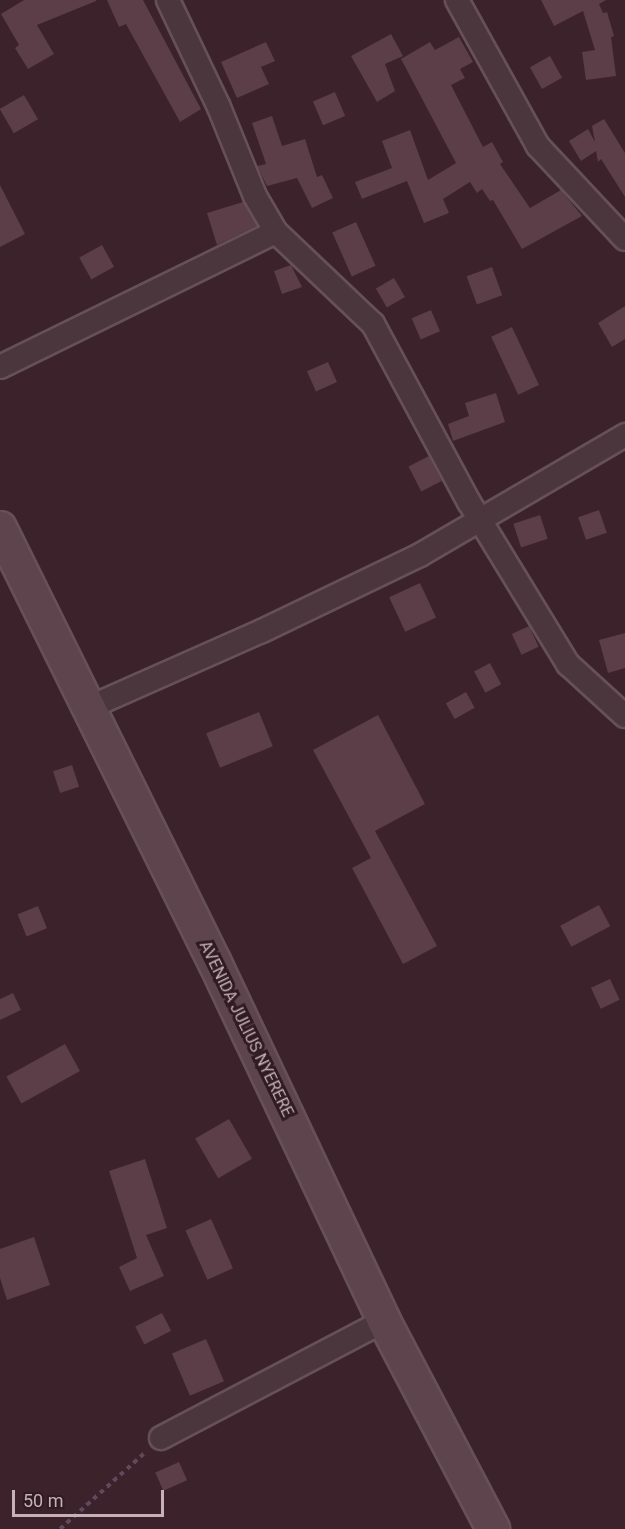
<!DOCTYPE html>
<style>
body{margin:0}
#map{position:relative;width:625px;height:1529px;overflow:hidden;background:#3b222b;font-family:Roboto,sans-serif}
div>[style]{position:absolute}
.building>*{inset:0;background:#5b3e47;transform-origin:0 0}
.path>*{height:4px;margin-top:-2px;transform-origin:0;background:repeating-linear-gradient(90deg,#60495a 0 4.5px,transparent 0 9px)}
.roads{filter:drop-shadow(2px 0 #665158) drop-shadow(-2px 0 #665158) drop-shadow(0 2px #665158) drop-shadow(0 -2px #665158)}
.street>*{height:22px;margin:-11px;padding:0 11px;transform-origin:11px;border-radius:11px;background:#4b363d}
.secondary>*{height:32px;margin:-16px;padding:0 16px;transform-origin:16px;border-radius:16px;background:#5e444c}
span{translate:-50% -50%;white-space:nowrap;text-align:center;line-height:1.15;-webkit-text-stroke:6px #301b22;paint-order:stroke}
.street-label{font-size:16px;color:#c7b1b8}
.scale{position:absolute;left:12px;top:1490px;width:152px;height:27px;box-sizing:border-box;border:3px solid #c7b1b8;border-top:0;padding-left:8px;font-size:18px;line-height:21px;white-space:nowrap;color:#c7b1b8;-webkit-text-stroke:4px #301b22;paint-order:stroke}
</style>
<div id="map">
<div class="building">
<div style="clip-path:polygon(24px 0,96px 0,96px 1px,37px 25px,54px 54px,28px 69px,15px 48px,19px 45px,1px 14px)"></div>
<div style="clip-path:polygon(107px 0,143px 0,201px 109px,180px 122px,126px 24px,119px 27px)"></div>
<div style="clip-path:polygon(541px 0,606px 0,599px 4px,603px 13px,607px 12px,614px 36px,611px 37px,616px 76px,586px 80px,582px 52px,595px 50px,583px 11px,554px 26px)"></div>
<div style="clip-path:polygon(391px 34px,403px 56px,385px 64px,395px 91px,377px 102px,351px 56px)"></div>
<div style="clip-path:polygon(459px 37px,473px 62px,460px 69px,465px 78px,451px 85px,483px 147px,492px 142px,503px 162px,500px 164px,530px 208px,561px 190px,582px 216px,522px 249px,493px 200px,490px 201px,482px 189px,477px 193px,470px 182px,443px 199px,449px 213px,424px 223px,407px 181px,362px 199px,355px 182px,392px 168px,382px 141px,410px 130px,428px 180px,456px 163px,401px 59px,430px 42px,435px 50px)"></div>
<div style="clip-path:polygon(266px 42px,275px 61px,261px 67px,269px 84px,237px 98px,221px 62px)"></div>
<div style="left:550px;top:56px;width:25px;height:23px;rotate:61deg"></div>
<div style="left:335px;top:92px;width:26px;height:24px;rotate:67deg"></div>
<div style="left:24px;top:95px;width:28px;height:28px;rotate:60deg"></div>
<div style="clip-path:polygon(272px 116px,282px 146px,305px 139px,317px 177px,322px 175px,333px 198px,312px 208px,297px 178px,267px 186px,257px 166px,266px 164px,252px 123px)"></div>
<div style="clip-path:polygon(604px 119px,625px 153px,625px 197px,601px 159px,598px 162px,596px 151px,581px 161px,569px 141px,588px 129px,595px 142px,592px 126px)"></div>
<div style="clip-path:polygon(0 185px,25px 234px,0 247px)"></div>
<div style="clip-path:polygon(243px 202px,257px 226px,217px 245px,207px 213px)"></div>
<div style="left:356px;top:222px;width:48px;height:26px;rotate:66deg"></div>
<div style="left:102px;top:245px;width:25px;height:26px;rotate:61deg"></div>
<div style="clip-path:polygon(291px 265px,302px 287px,282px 294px,274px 271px)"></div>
<div style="left:492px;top:267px;width:30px;height:27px;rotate:70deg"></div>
<div style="left:394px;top:278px;width:22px;height:21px;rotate:60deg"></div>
<div style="clip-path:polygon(625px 306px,625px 339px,612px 347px,598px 323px)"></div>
<div style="left:431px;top:310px;width:23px;height:21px;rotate:67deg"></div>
<div style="left:512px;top:327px;width:64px;height:23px;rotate:65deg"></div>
<div style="left:328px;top:362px;width:22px;height:23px;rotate:66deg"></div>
<div style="clip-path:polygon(496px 393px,505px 422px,453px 441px,448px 424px,469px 416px,465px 403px)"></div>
<div style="left:429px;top:456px;width:28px;height:23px;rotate:63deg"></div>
<div style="left:599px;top:510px;width:24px;height:22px;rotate:71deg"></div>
<div style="left:540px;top:515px;width:25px;height:28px;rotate:72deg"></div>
<div style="left:420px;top:583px;width:38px;height:34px;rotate:65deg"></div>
<div style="left:529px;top:626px;width:23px;height:19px;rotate:65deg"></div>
<div style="clip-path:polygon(625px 633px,625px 668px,608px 673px,599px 640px)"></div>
<div style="left:490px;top:663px;width:24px;height:18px;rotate:62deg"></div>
<div style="left:466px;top:692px;width:18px;height:23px;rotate:61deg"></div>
<div style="left:259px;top:712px;width:37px;height:57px;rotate:68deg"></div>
<div style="clip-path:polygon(378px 715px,425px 804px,375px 831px,437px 946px,403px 964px,352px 868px,371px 858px,313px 750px)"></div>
<div style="left:72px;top:765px;width:23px;height:20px;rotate:72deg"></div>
<div style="left:599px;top:905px;width:24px;height:44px;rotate:62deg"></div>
<div style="left:38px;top:906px;width:24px;height:22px;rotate:68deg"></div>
<div style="left:610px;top:979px;width:23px;height:21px;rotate:65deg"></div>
<div style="clip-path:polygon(13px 993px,21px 1010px,0 1020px,0 999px)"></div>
<div style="left:65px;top:1044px;width:31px;height:67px;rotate:61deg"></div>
<div style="left:229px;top:1119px;width:46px;height:39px;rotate:60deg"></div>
<div style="clip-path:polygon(145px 1159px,167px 1228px,146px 1235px,164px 1276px,130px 1291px,119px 1267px,137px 1258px,109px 1171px)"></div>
<div style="left:211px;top:1219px;width:54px;height:28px;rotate:66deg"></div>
<div style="clip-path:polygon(34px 1237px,50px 1285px,7px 1300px,0 1278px,0 1249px)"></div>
<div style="left:162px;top:1313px;width:20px;height:30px;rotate:63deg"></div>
<div style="left:206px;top:1339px;width:46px;height:37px;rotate:67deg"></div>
<div style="left:179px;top:1462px;width:20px;height:26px;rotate:66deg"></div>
</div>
<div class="path">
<div style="left:60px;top:1529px;width:117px;rotate:-41.9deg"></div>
</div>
<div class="roads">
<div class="street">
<div style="left:457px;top:0;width:167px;rotate:61deg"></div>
<div style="left:538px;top:146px;width:127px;rotate:46.9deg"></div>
<div style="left:276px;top:232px;width:134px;rotate:43.5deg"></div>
<div style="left:373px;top:324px;width:202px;rotate:61.7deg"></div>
<div style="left:469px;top:502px;width:190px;rotate:58.6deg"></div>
<div style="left:568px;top:664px;width:77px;rotate:42.4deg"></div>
<div style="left:0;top:367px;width:307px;rotate:-26.1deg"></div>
<div style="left:276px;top:232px;width:42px;rotate:-120.3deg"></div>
<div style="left:255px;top:196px;width:98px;rotate:-112.1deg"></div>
<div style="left:218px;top:105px;width:116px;rotate:-115.5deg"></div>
<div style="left:88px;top:708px;width:190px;rotate:-23.9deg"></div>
<div style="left:262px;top:631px;width:175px;rotate:-25.7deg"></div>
<div style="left:420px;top:555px;width:238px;rotate:-30.3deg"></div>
<div style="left:161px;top:1438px;width:252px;rotate:-27.7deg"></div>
</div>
<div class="secondary">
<div style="left:0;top:528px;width:485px;rotate:63.7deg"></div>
<div style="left:215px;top:963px;width:396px;rotate:64.7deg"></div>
<div style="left:384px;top:1321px;width:235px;rotate:62.3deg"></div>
</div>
</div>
<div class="street-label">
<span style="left:246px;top:1029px;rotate:64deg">AVENIDA JULIUS NYERERE</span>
</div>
<div class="scale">50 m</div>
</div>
